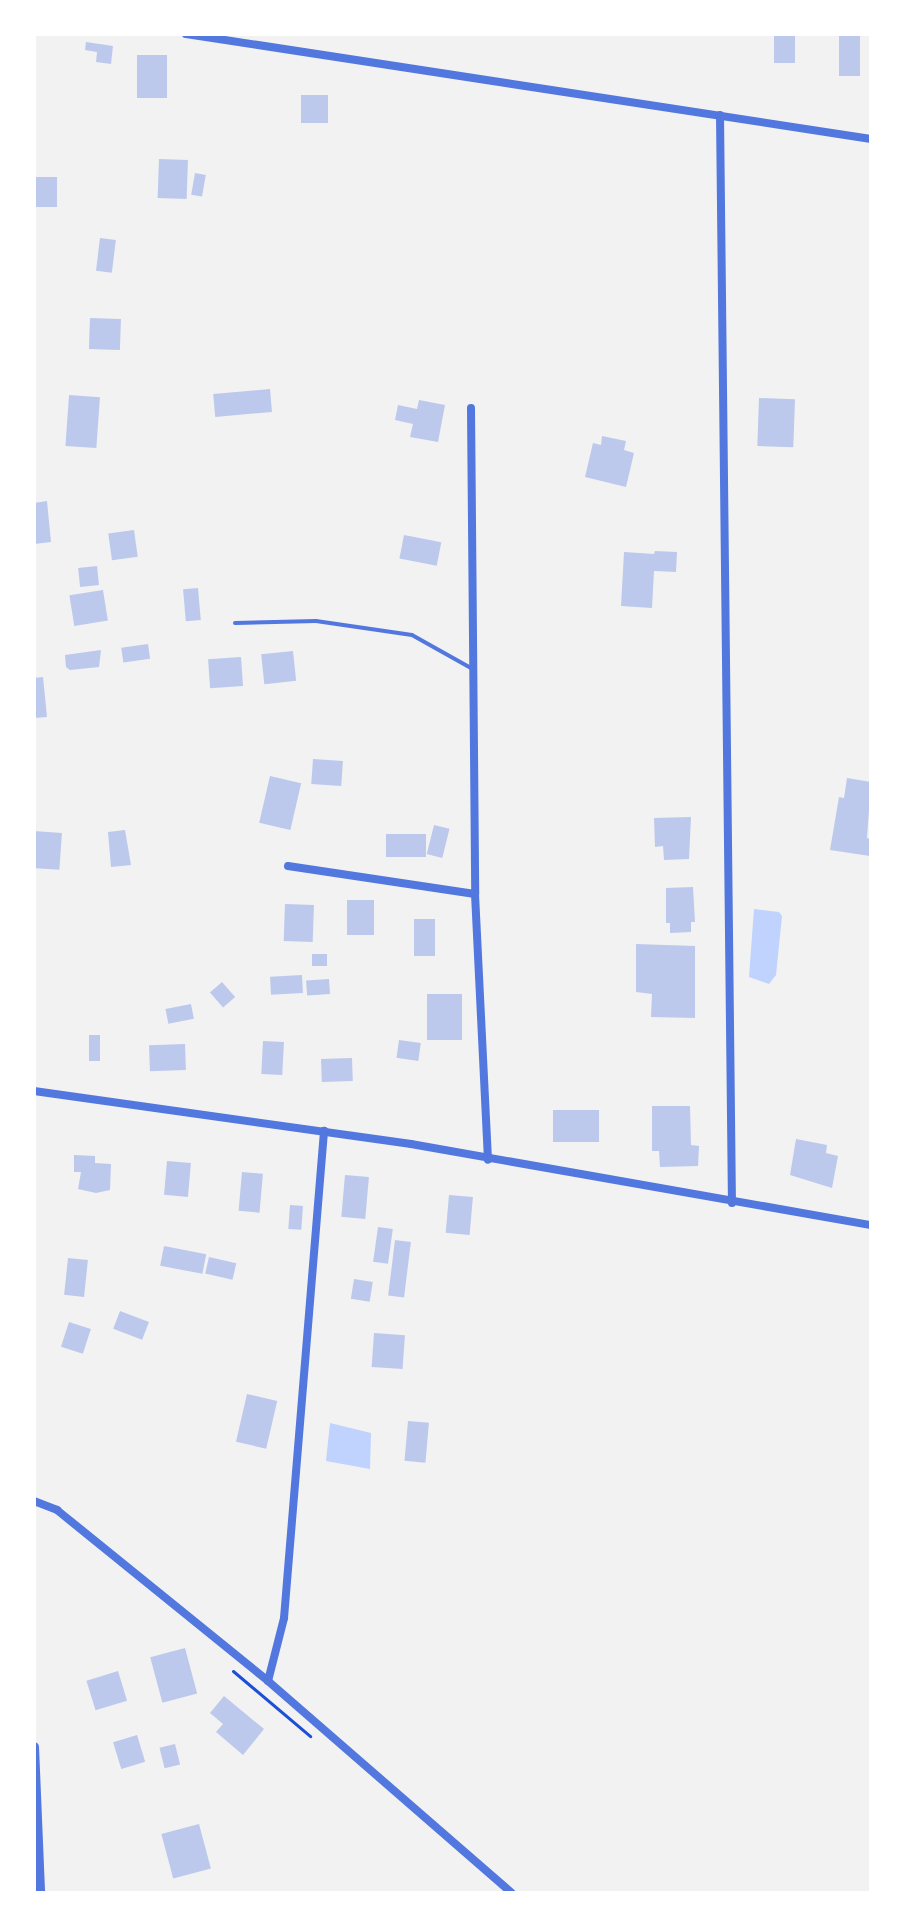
<!DOCTYPE html>
<style>
body{margin:0}
#map{position:relative;width:905px;height:1927px;overflow:hidden;background:#f2f2f2;font-family:"Varela Round",sans-serif}
div>[style]{position:absolute}
.water>*{inset:0;background:#bfd3fe}
.building>*{inset:0;background:#bdc9ec;transform-origin:0 0}
.path>*{height:3px;margin:-1.5px;padding:0 1.5px;transform-origin:1.5px;border-radius:1.5px;background:#1d4ed8}
.service>*{height:4px;margin:-2px;padding:0 2px;transform-origin:2px;border-radius:2px;background:#5277de}
.minor>*{height:8px;margin:-4px;padding:0 4px;transform-origin:4px;border-radius:4px;background:#5277de}
.tertiary>*{height:10px;margin:-5px;padding:0 5px;transform-origin:5px;border-radius:5px;background:#5277de}
span{translate:-50% -50%;white-space:nowrap;text-align:center;line-height:1.15;-webkit-text-stroke:6px #fff;paint-order:stroke}
.frame{position:absolute;inset:0;border:36px solid #fff;pointer-events:none}
</style>
<div id="map">
<div class="water">
<div style="clip-path:polygon(754px 909px,779px 912px,782px 916px,776px 975px,769px 984px,749px 977px)"></div>
<div style="clip-path:polygon(330px 1423px,371px 1433px,370px 1469px,326px 1461px)"></div>
</div>
<div class="building">
<div style="left:774px;top:34px;width:21px;height:29px"></div>
<div style="left:839px;top:34px;width:21px;height:42px"></div>
<div style="clip-path:polygon(86px 42px,113px 46px,111px 64px,96px 62px,97px 52px,85px 50px)"></div>
<div style="left:137px;top:55px;width:30px;height:43px"></div>
<div style="left:301px;top:95px;width:27px;height:28px"></div>
<div style="left:159px;top:159px;width:29px;height:39px;rotate:2deg"></div>
<div style="left:195px;top:173px;width:11px;height:22px;rotate:10deg"></div>
<div style="left:35px;top:177px;width:22px;height:30px"></div>
<div style="left:100px;top:238px;width:16px;height:33px;rotate:7deg"></div>
<div style="left:90px;top:318px;width:31px;height:31px;rotate:2deg"></div>
<div style="left:270px;top:389px;width:23px;height:57px;rotate:85deg"></div>
<div style="left:69px;top:395px;width:31px;height:51px;rotate:4deg"></div>
<div style="left:759px;top:398px;width:36px;height:48px;rotate:2deg"></div>
<div style="clip-path:polygon(419px 400px,445px 405px,438px 442px,410px 437px,413px 424px,395px 420px,398px 405px,417px 409px)"></div>
<div style="clip-path:polygon(602px 436px,626px 441px,624px 450px,634px 453px,626px 487px,585px 477px,593px 443px,601px 445px)"></div>
<div style="clip-path:polygon(47px 501px,51px 542px,34px 544px,34px 503px)"></div>
<div style="left:134px;top:530px;width:27px;height:26px;rotate:82deg"></div>
<div style="left:404px;top:535px;width:38px;height:24px;rotate:11deg"></div>
<div style="clip-path:polygon(655px 551px,677px 552px,676px 572px,654px 571px,652px 608px,621px 606px,624px 552px,654px 554px)"></div>
<div style="left:97px;top:566px;width:19px;height:19px;rotate:84deg"></div>
<div style="left:198px;top:588px;width:32px;height:15px;rotate:85deg"></div>
<div style="left:103px;top:590px;width:31px;height:34px;rotate:81deg"></div>
<div style="left:148px;top:644px;width:15px;height:27px;rotate:82deg"></div>
<div style="clip-path:polygon(101px 650px,99px 667px,70px 670px,66px 667px,65px 655px)"></div>
<div style="left:293px;top:651px;width:30px;height:32px;rotate:84deg"></div>
<div style="left:241px;top:657px;width:29px;height:33px;rotate:86deg"></div>
<div style="clip-path:polygon(43px 677px,47px 717px,34px 718px,34px 678px)"></div>
<div style="left:313px;top:759px;width:30px;height:25px;rotate:4deg"></div>
<div style="left:270px;top:776px;width:32px;height:48px;rotate:13deg"></div>
<div style="clip-path:polygon(847px 778px,871px 782px,867px 838px,871px 839px,870px 856px,830px 850px,839px 797px,844px 798px)"></div>
<div style="clip-path:polygon(691px 817px,689px 859px,664px 860px,663px 846px,655px 847px,654px 818px)"></div>
<div style="left:434px;top:825px;width:16px;height:30px;rotate:14deg"></div>
<div style="clip-path:polygon(125px 830px,131px 865px,111px 867px,108px 832px)"></div>
<div style="left:34px;top:831px;width:28px;height:37px;rotate:4deg"></div>
<div style="left:386px;top:834px;width:40px;height:23px"></div>
<div style="clip-path:polygon(693px 887px,695px 922px,691px 922px,691px 932px,670px 933px,670px 923px,666px 923px,666px 888px)"></div>
<div style="left:347px;top:900px;width:27px;height:35px"></div>
<div style="left:285px;top:904px;width:29px;height:37px;rotate:2deg"></div>
<div style="left:414px;top:919px;width:21px;height:37px"></div>
<div style="clip-path:polygon(636px 944px,695px 946px,695px 1018px,651px 1017px,652px 994px,636px 992px)"></div>
<div style="left:312px;top:954px;width:15px;height:12px"></div>
<div style="left:302px;top:975px;width:18px;height:32px;rotate:87deg"></div>
<div style="left:329px;top:979px;width:15px;height:23px;rotate:86deg"></div>
<div style="left:222px;top:982px;width:20px;height:16px;rotate:49deg"></div>
<div style="left:427px;top:994px;width:35px;height:46px"></div>
<div style="left:191px;top:1004px;width:15px;height:26px;rotate:79deg"></div>
<div style="left:89px;top:1035px;width:11px;height:26px"></div>
<div style="left:399px;top:1040px;width:22px;height:18px;rotate:8deg"></div>
<div style="left:263px;top:1041px;width:21px;height:33px;rotate:3deg"></div>
<div style="left:185px;top:1044px;width:26px;height:36px;rotate:88deg"></div>
<div style="left:352px;top:1058px;width:23px;height:31px;rotate:88deg"></div>
<div style="clip-path:polygon(652px 1106px,690px 1106px,691px 1145px,699px 1146px,698px 1166px,660px 1167px,659px 1151px,652px 1151px)"></div>
<div style="left:553px;top:1110px;width:46px;height:32px"></div>
<div style="clip-path:polygon(796px 1139px,827px 1145px,826px 1153px,838px 1156px,832px 1188px,790px 1175px)"></div>
<div style="clip-path:polygon(74px 1155px,95px 1156px,95px 1163px,111px 1164px,110px 1190px,96px 1193px,78px 1189px,81px 1172px,74px 1172px)"></div>
<div style="left:167px;top:1161px;width:24px;height:34px;rotate:5deg"></div>
<div style="left:242px;top:1172px;width:21px;height:39px;rotate:5deg"></div>
<div style="left:345px;top:1175px;width:24px;height:42px;rotate:5deg"></div>
<div style="left:449px;top:1195px;width:24px;height:38px;rotate:5deg"></div>
<div style="left:290px;top:1205px;width:13px;height:24px;rotate:4deg"></div>
<div style="left:378px;top:1227px;width:15px;height:35px;rotate:8deg"></div>
<div style="left:395px;top:1240px;width:16px;height:56px;rotate:7deg"></div>
<div style="left:164px;top:1246px;width:43px;height:20px;rotate:11deg"></div>
<div style="left:209px;top:1257px;width:28px;height:17px;rotate:13deg"></div>
<div style="left:68px;top:1258px;width:20px;height:37px;rotate:6deg"></div>
<div style="left:354px;top:1279px;width:19px;height:20px;rotate:9deg"></div>
<div style="left:120px;top:1311px;width:31px;height:19px;rotate:21deg"></div>
<div style="left:69px;top:1322px;width:23px;height:26px;rotate:18deg"></div>
<div style="left:374px;top:1333px;width:31px;height:34px;rotate:4deg"></div>
<div style="left:247px;top:1394px;width:31px;height:49px;rotate:13deg"></div>
<div style="left:408px;top:1421px;width:21px;height:40px;rotate:5deg"></div>
<div style="left:185px;top:1648px;width:47px;height:36px;rotate:75deg"></div>
<div style="left:118px;top:1671px;width:31px;height:33px;rotate:73deg"></div>
<div style="clip-path:polygon(224px 1696px,264px 1729px,243px 1755px,216px 1732px,223px 1724px,210px 1713px)"></div>
<div style="left:137px;top:1735px;width:28px;height:25px;rotate:73deg"></div>
<div style="left:175px;top:1744px;width:21px;height:16px;rotate:76deg"></div>
<div style="left:199px;top:1824px;width:46px;height:39px;rotate:75deg"></div>
</div>
<div class="path">
<div style="left:233px;top:1671px;width:101px;rotate:40.2deg"></div>
</div>
<div class="service">
<div style="left:235px;top:623px;width:81px;rotate:-1.4deg"></div>
<div style="left:316px;top:621px;width:97px;rotate:8.3deg"></div>
<div style="left:412px;top:635px;width:68px;rotate:29.2deg"></div>
</div>
<div class="minor">
<div style="left:186px;top:34px;width:693px;rotate:8.71deg"></div>
<div style="left:720px;top:115px;width:1088px;rotate:89.37deg"></div>
<div style="left:471px;top:408px;width:486px;rotate:89.5deg"></div>
<div style="left:475px;top:894px;width:266px;rotate:87.2deg"></div>
<div style="left:288px;top:866px;width:189px;rotate:8.5deg"></div>
<div style="left:34px;top:1091px;width:381px;rotate:8deg"></div>
<div style="left:411px;top:1144px;width:467px;rotate:10deg"></div>
<div style="left:34px;top:1501px;width:25px;rotate:21deg"></div>
<div style="left:57px;top:1510px;width:272px;rotate:39deg"></div>
<div style="left:268px;top:1681px;width:323px;rotate:41deg"></div>
<div style="left:268px;top:1681px;width:65px;rotate:-75.7deg"></div>
<div style="left:284px;top:1618px;width:489px;rotate:-85.3deg"></div>
</div>
<div class="tertiary">
<div style="left:34px;top:1747px;width:146px;rotate:87.6deg"></div>
</div>
<div class="frame"></div>
</div>
